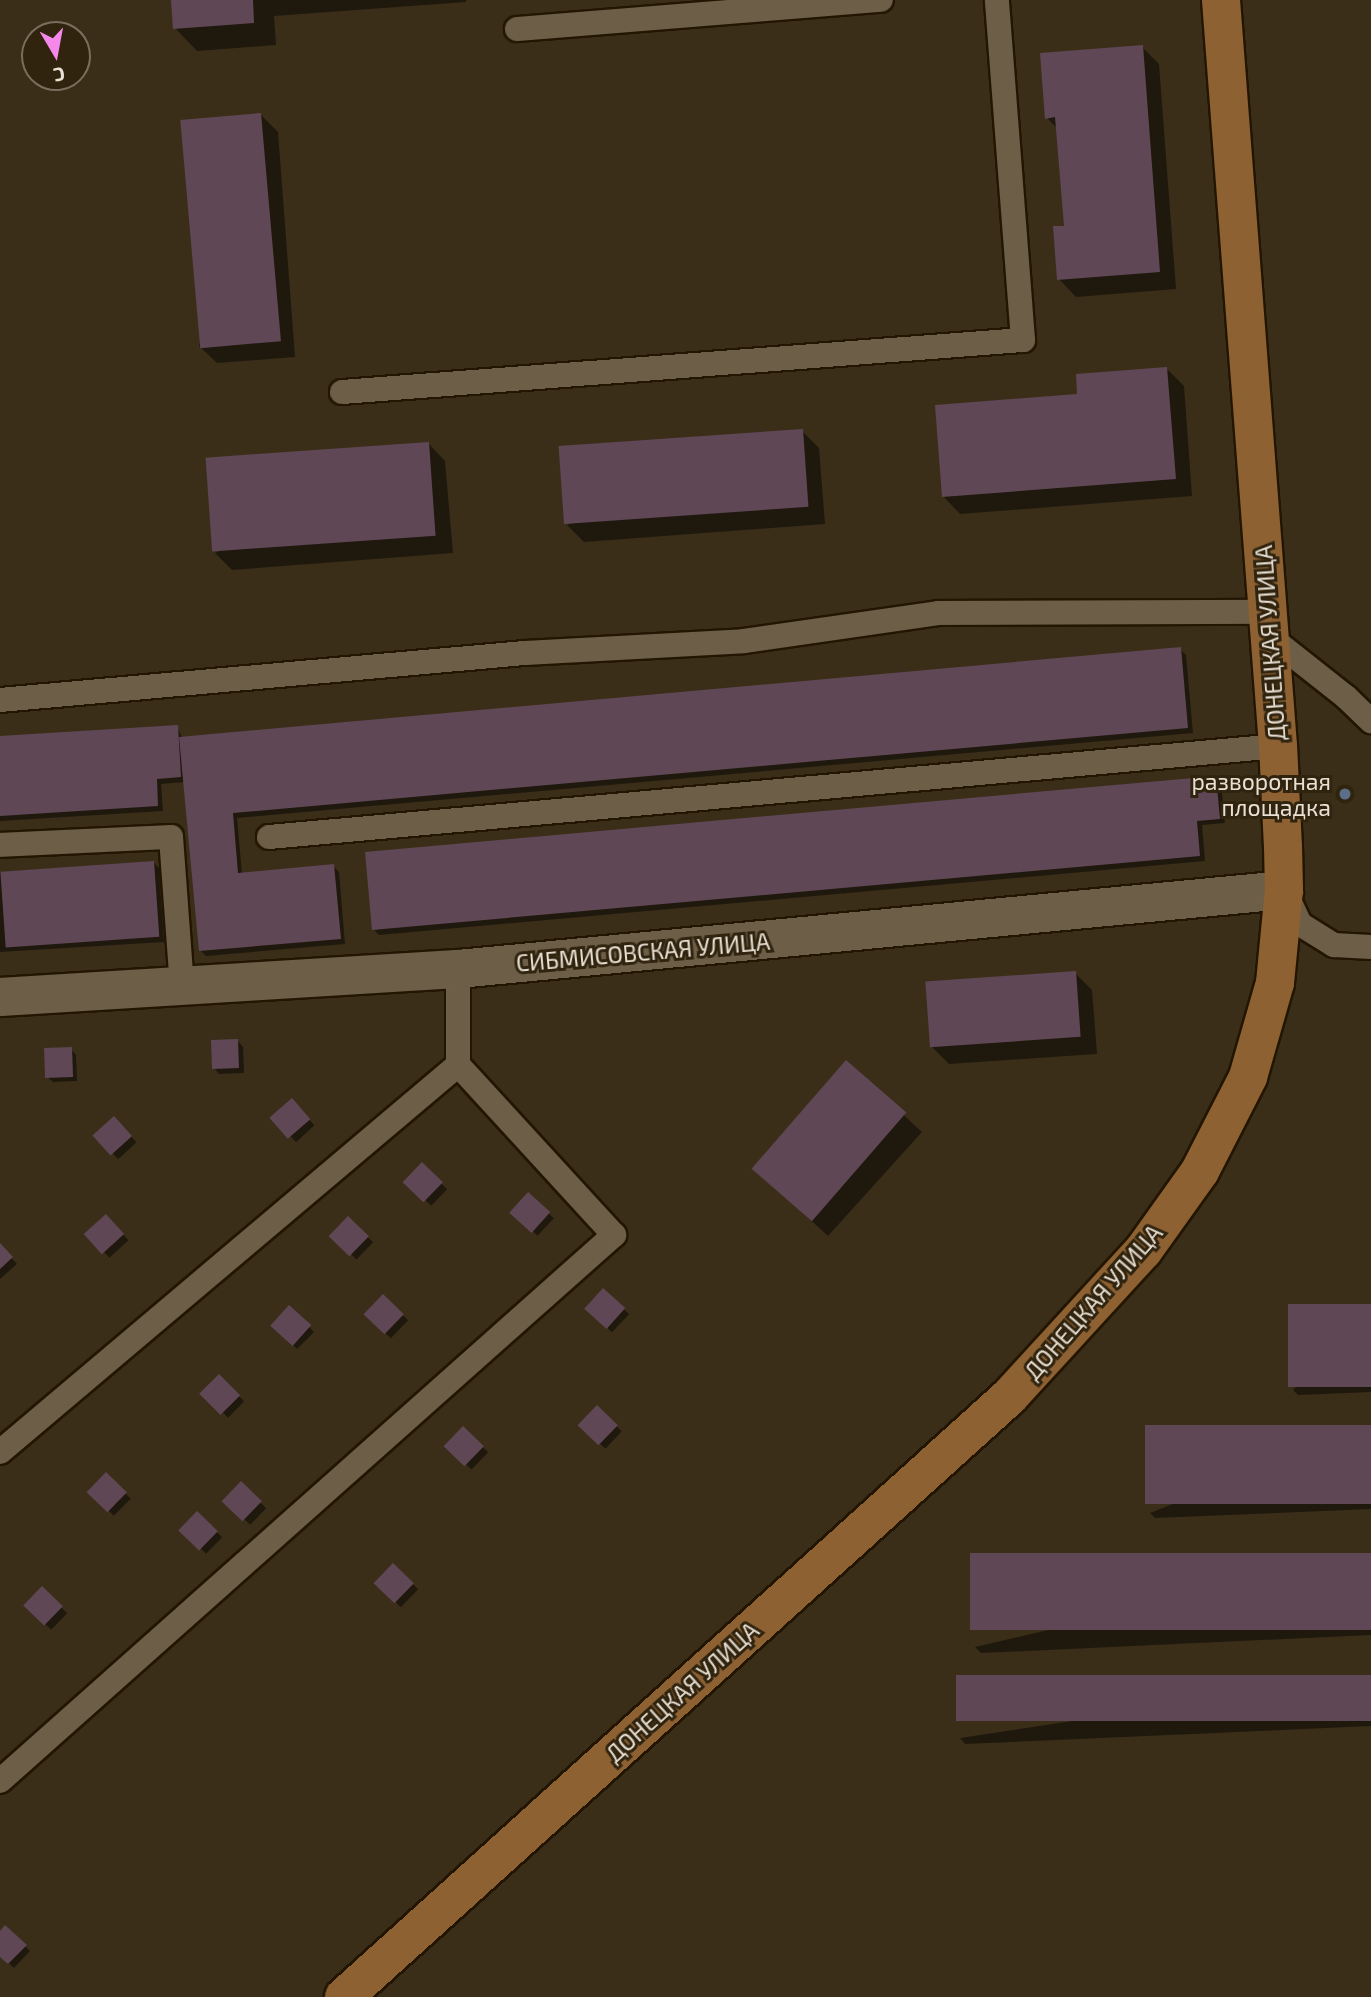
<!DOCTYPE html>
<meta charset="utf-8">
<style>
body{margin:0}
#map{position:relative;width:1371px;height:1997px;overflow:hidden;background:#3b2e19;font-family:"Exo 2",sans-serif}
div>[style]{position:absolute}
.shadow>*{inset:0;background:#0007;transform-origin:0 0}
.building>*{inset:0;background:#5f4756;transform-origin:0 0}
.roads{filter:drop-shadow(2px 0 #221602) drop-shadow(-2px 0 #221602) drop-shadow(0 2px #221602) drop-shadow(0 -2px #221602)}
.service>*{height:24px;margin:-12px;padding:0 12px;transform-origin:12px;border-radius:12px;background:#6d5e47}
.minor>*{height:38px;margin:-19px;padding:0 19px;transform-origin:19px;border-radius:19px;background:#6d5e47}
.secondary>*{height:38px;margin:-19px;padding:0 19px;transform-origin:19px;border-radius:19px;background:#8d6132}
.dots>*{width:19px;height:19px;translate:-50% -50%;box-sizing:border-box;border:4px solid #31240f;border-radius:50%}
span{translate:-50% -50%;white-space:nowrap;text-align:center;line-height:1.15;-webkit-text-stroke:6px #31240f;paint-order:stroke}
.street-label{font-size:23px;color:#e8e0d3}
.poi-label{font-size:23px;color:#e8e0d3}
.right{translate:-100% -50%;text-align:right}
.north{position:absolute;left:21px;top:21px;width:70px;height:70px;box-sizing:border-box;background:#31240f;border:2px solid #7a6f5d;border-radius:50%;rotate:170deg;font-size:19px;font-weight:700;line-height:28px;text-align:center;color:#e8e0d3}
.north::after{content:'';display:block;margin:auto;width:24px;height:32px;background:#f788eb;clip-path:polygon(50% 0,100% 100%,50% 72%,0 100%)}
</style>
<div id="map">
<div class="shadow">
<div style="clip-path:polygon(173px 0,466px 0,466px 2px,274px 16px,276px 45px,197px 51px,175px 28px)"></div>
<div style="clip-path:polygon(1142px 47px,1159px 64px,1176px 289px,1076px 297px,1059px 279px,1066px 227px,1058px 129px,1047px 118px)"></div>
<div style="clip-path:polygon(261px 115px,278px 132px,295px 357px,217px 363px,199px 346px)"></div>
<div style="clip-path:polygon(1167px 369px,1184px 386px,1192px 496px,960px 514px,943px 496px,1079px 396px)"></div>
<div style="clip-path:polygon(802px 431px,819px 448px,825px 524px,584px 542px,567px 525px)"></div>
<div style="clip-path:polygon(428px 443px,445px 461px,453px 553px,232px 570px,215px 553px)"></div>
<div style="clip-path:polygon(1180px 649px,1186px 655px,1193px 733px,237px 818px,242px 874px,333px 866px,339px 872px,345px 944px,206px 956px,200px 950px,185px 782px,161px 784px,163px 811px,0 821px,0 738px,177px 727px,183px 739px)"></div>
<div style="clip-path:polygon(1216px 778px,1221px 783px,1225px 823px,1202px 825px,1205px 861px,379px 935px,374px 930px)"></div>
<div style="clip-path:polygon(153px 862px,159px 868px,164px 942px,0 952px,0 872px)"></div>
<div style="clip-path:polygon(1075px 973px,1092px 990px,1097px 1054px,949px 1064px,931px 1046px)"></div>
<div style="clip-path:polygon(238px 1041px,243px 1047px,244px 1073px,219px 1074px,214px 1068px)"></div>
<div style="clip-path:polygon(71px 1049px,76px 1055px,77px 1081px,53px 1082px,47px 1077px)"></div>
<div style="clip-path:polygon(846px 1062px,922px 1132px,828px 1236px,770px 1183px)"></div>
<div style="left:292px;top:1101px;width:33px;height:25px;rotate:47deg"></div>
<div style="left:114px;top:1118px;width:33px;height:25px;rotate:47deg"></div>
<div style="left:422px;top:1165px;width:35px;height:23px;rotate:44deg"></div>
<div style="left:529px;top:1195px;width:34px;height:24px;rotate:43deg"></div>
<div style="left:106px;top:1216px;width:33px;height:26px;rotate:47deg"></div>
<div style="left:348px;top:1218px;width:35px;height:24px;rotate:44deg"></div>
<div style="clip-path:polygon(0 1245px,17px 1264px,0 1279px)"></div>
<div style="left:604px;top:1290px;width:35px;height:25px;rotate:44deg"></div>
<div style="left:383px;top:1296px;width:35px;height:25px;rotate:44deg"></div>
<div style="clip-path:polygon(1371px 1306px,1371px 1392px,1298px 1395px,1293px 1390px)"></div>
<div style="left:290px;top:1308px;width:34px;height:24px;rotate:45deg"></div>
<div style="left:219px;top:1377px;width:35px;height:23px;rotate:44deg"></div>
<div style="left:597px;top:1408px;width:34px;height:24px;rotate:43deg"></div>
<div style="clip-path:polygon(1371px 1426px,1371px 1509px,1155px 1518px,1150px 1513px)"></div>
<div style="left:463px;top:1428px;width:35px;height:24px;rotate:44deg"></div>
<div style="left:106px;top:1474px;width:35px;height:24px;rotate:45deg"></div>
<div style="left:241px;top:1484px;width:35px;height:23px;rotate:44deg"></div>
<div style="left:197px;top:1513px;width:35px;height:23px;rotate:44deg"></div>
<div style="clip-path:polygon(1371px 1555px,1371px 1635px,981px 1653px,975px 1647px)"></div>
<div style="left:393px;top:1565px;width:35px;height:25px;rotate:44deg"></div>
<div style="left:42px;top:1589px;width:35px;height:23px;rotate:44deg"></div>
<div style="clip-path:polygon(1371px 1676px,1371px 1726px,965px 1744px,960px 1738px)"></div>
<div style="clip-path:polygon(6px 1927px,30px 1951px,14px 1968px,0 1955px,0 1933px)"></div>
</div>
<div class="building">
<div style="clip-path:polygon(171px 0,253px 0,254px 23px,173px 29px)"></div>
<div style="clip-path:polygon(1143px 45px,1160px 272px,1057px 280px,1053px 226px,1064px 226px,1055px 117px,1045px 119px,1040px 53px)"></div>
<div style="left:261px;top:113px;width:229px;height:81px;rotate:85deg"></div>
<div style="clip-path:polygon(1167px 367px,1176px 479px,942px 497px,935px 405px,1077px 394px,1076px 374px)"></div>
<div style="left:803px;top:429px;width:78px;height:245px;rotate:86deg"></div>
<div style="left:429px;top:442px;width:94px;height:224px;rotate:86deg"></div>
<div style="clip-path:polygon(1181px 647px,1188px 728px,233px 813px,238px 873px,334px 864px,341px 939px,199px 951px,179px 737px)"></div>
<div style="clip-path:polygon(178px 725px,181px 777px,157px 779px,158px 806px,0 816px,0 736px)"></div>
<div style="clip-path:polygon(1216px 776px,1220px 819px,1197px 821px,1200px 856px,372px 930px,365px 852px)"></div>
<div style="left:154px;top:861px;width:76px;height:154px;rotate:86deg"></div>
<div style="left:1076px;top:971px;width:66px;height:151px;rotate:86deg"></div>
<div style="left:238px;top:1039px;width:29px;height:27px;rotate:88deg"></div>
<div style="left:72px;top:1047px;width:30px;height:28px;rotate:88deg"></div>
<div style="left:846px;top:1060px;width:80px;height:144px;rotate:41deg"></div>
<div style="left:292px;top:1098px;width:28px;height:30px;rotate:49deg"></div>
<div style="left:114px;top:1116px;width:27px;height:29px;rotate:48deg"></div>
<div style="left:422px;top:1162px;width:29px;height:28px;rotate:44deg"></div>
<div style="left:528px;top:1192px;width:30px;height:28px;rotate:42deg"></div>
<div style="left:106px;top:1214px;width:27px;height:30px;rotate:48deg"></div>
<div style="left:348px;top:1216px;width:29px;height:28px;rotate:44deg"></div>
<div style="clip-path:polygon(0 1243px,13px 1257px,0 1269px)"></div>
<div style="left:603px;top:1288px;width:30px;height:28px;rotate:42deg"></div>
<div style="left:383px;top:1294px;width:29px;height:28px;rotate:44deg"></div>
<div style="left:1371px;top:1304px;width:83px;height:83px;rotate:90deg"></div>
<div style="left:289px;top:1305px;width:30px;height:28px;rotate:42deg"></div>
<div style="left:219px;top:1374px;width:30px;height:28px;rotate:45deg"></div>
<div style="left:597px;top:1405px;width:29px;height:28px;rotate:44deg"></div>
<div style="left:1371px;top:1425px;width:79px;height:226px;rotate:90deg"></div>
<div style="left:463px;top:1426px;width:29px;height:28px;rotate:44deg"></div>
<div style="left:106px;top:1472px;width:29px;height:28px;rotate:44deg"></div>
<div style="left:241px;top:1481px;width:29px;height:28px;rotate:44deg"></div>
<div style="left:197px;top:1511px;width:29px;height:27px;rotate:44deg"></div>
<div style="left:1371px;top:1553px;width:77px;height:401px;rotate:90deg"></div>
<div style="left:393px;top:1563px;width:29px;height:28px;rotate:44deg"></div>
<div style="left:42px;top:1586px;width:29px;height:27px;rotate:44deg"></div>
<div style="left:1371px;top:1675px;width:46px;height:415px;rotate:90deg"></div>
<div style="clip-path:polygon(5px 1925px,27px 1945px,8px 1964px,0 1957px,0 1931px)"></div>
</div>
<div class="roads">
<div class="service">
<div style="left:517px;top:29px;width:365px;rotate:-4.6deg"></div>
<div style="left:342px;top:392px;width:683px;rotate:-4.37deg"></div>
<div style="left:1023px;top:340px;width:341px;rotate:-94.4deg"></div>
<div style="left:1270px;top:637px;width:97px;rotate:38.3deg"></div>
<div style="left:1346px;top:697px;width:35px;rotate:44deg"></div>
<div style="left:0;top:700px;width:527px;rotate:-5.12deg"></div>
<div style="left:525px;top:653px;width:219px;rotate:-3.1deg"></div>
<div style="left:744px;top:641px;width:196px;rotate:-8.2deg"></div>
<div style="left:938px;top:613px;width:330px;rotate:-0.2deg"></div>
<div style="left:269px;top:837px;width:1013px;rotate:-5.15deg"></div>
<div style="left:0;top:845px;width:171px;rotate:-2.7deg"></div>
<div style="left:171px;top:837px;width:150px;rotate:85.8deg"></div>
<div style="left:1287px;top:896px;width:31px;rotate:65deg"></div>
<div style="left:1300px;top:924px;width:40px;rotate:32deg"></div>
<div style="left:1334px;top:945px;width:37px;rotate:3deg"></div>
<div style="left:0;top:1452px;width:600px;rotate:-40.2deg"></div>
<div style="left:458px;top:1065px;width:96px;rotate:-90deg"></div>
<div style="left:0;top:1781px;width:822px;rotate:-41.65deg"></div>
<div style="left:614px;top:1235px;width:231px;rotate:-132.5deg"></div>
</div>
<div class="minor">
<div style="left:0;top:997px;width:459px;rotate:-3.5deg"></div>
<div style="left:458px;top:969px;width:830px;rotate:-5.46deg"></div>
</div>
<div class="secondary">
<div style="left:344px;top:1997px;width:896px;rotate:-42.06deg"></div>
<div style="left:1009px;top:1397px;width:198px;rotate:-47.5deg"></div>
<div style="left:1143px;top:1251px;width:98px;rotate:-54.5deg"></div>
<div style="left:1200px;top:1171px;width:106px;rotate:-62.9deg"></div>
<div style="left:1248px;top:1077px;width:98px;rotate:-74deg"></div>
<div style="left:1275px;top:983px;width:93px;rotate:-84.5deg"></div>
<div style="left:1284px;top:890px;width:43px;rotate:-91.3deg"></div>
<div style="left:1283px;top:847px;width:101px;rotate:-92.8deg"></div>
<div style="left:1278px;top:746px;width:748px;rotate:-94.37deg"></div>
</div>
</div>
<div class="dots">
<div style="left:1345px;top:794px;background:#5c6f8a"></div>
</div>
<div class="street-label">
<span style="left:1270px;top:643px;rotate:-94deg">ДОНЕЦКАЯ УЛИЦА</span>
<span style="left:643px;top:952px;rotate:-5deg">СИБМИСОВСКАЯ УЛИЦА</span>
<span style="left:1093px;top:1302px;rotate:-49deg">ДОНЕЦКАЯ УЛИЦА</span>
<span style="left:682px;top:1692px;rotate:-42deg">ДОНЕЦКАЯ УЛИЦА</span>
</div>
<div class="poi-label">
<span class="right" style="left:1331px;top:794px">разворотная<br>площадка</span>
</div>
<div class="north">С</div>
</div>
